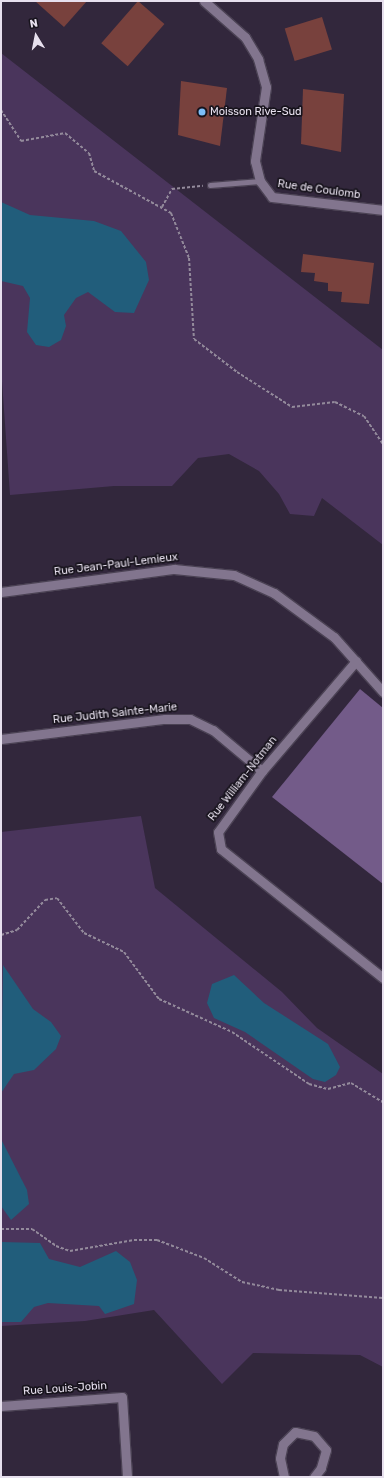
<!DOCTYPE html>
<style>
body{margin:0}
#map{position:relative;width:384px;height:1478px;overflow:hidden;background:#32273c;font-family:Rubik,sans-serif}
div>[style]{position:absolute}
.green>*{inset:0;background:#4a355c}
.forest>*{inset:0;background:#735b89}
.water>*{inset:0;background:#215d7b}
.building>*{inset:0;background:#78413d;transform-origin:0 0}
.path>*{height:2px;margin-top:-1px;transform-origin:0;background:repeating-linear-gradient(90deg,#938a9b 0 3px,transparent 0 5px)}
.roads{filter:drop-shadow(1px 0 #4b4254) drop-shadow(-1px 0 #4b4254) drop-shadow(0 1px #4b4254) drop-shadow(0 -1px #4b4254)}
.lane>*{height:4.5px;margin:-2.25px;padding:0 2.25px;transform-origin:2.25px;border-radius:2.25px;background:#82758e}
.street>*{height:9px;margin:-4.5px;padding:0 4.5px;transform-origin:4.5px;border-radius:4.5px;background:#82758e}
.dots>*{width:11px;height:11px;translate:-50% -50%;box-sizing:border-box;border:2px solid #17131c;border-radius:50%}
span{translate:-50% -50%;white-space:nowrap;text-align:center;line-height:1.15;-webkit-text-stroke:3.5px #17131c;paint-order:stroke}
.poi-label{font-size:11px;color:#e7e0ee}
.left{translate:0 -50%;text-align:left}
.street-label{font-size:11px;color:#e7e0ee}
.frame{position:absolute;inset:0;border:2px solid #e7e0ee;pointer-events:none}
.north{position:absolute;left:16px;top:16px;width:40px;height:40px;-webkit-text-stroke:3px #17131c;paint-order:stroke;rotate:350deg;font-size:11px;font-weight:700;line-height:16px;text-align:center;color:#e7e0ee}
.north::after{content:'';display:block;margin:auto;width:14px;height:18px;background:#e7e0ee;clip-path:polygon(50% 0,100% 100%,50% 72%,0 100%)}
</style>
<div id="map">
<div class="green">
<div style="clip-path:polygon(1px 53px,383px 350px,383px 545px,322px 498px,314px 516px,290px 514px,279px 494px,259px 471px,229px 454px,198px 458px,172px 486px,114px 486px,10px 495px,1px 367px)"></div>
<div style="clip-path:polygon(141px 816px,155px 888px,282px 992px,317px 1028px,383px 1074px,383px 1367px,360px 1355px,253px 1353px,222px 1384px,154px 1310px,85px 1321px,1px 1326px,1px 832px)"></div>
</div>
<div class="forest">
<div style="clip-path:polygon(360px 689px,383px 708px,383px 884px,272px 797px)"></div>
</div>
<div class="water">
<div style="clip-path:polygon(1px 202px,30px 215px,94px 221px,121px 231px,146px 262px,149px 280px,134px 313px,115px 312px,88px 292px,76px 298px,64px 315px,66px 326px,61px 340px,49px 347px,36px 345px,27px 332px,30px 298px,23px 286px,1px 281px)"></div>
<div style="clip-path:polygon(3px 965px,33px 1009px,51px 1022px,61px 1036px,56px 1049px,34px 1070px,14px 1074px,1px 1093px)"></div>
<div style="clip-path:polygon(234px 975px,264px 1003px,328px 1044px,340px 1067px,336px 1075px,325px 1082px,313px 1079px,245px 1032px,214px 1018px,207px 1003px,212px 984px)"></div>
<div style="clip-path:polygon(1px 1139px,27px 1190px,29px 1204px,11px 1220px,1px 1206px)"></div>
<div style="clip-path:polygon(1px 1242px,40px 1243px,49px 1259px,80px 1267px,116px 1251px,130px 1262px,137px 1280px,134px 1304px,105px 1314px,99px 1306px,48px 1303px,34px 1307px,21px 1322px,1px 1322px)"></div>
</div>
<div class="building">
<div style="clip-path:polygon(35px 1px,87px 1px,64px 27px)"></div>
<div style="left:138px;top:1px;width:35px;height:56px;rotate:41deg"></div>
<div style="left:322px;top:17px;width:34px;height:39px;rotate:73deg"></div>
<div style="clip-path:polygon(181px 81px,227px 88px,220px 146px,178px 135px)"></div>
<div style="clip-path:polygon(303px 89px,344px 94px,341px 152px,301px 144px)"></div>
<div style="clip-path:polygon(303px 254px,374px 263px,369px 304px,341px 302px,342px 292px,328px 291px,328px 283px,314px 281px,315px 273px,301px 272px)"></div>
</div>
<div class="path">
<div style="left:1px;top:110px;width:37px;rotate:57deg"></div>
<div style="left:21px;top:141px;width:45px;rotate:-10.3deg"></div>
<div style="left:65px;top:133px;width:31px;rotate:40deg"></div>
<div style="left:89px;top:153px;width:19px;rotate:74deg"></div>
<div style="left:94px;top:171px;width:88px;rotate:28.6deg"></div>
<div style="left:171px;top:213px;width:48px;rotate:68.2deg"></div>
<div style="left:189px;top:258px;width:81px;rotate:86.5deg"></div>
<div style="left:194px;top:339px;width:54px;rotate:37.5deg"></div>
<div style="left:237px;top:372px;width:65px;rotate:32.5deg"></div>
<div style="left:292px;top:407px;width:43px;rotate:-6.6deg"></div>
<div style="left:335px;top:402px;width:32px;rotate:26deg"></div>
<div style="left:364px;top:416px;width:34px;rotate:56deg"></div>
<div style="left:162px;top:207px;width:21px;rotate:-61deg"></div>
<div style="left:172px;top:189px;width:31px;rotate:-6deg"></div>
<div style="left:1px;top:935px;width:17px;rotate:-17deg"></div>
<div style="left:17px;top:930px;width:41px;rotate:-47deg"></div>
<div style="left:45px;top:900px;width:12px;rotate:-9deg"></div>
<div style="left:57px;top:898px;width:44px;rotate:52.4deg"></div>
<div style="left:84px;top:933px;width:44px;rotate:25.4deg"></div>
<div style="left:124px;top:952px;width:59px;rotate:53.3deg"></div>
<div style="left:159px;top:999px;width:80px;rotate:24.3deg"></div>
<div style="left:232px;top:1032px;width:93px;rotate:34deg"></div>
<div style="left:309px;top:1084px;width:20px;rotate:15deg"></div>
<div style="left:328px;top:1089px;width:24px;rotate:-15deg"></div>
<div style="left:351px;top:1083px;width:37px;rotate:31deg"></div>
<div style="left:1px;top:1229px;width:31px"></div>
<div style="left:32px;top:1229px;width:29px;rotate:35deg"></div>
<div style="left:56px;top:1246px;width:15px;rotate:20deg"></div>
<div style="left:70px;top:1251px;width:65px;rotate:-9.8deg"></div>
<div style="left:134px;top:1240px;width:23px"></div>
<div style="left:157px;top:1240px;width:50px;rotate:21deg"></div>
<div style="left:204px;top:1258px;width:45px;rotate:32.3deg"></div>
<div style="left:242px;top:1282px;width:38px;rotate:12deg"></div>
<div style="left:279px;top:1290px;width:104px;rotate:4.4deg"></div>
</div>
<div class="roads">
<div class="lane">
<div style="left:210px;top:185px;width:50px;rotate:-4.6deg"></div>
</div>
<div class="street">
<div style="left:204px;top:1px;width:55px;rotate:41.3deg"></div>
<div style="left:245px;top:37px;width:26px;rotate:59deg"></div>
<div style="left:258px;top:59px;width:29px;rotate:74deg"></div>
<div style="left:266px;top:87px;width:75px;rotate:98.5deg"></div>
<div style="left:255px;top:161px;width:21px;rotate:76deg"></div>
<div style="left:260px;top:181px;width:20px;rotate:53deg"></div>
<div style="left:272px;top:197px;width:112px;rotate:6.7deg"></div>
<div style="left:1px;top:592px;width:175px;rotate:-7.6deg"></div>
<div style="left:174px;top:569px;width:60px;rotate:5.7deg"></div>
<div style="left:234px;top:575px;width:44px;rotate:24.2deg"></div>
<div style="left:274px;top:593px;width:74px;rotate:36.3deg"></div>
<div style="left:334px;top:637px;width:74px;rotate:48.3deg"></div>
<div style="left:356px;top:661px;width:145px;rotate:130.5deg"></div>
<div style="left:262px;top:771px;width:75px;rotate:125.8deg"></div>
<div style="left:218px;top:832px;width:17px;rotate:80deg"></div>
<div style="left:221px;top:849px;width:207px;rotate:38.5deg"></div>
<div style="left:1px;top:739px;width:165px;rotate:-7deg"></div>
<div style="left:165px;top:719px;width:25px"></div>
<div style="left:190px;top:719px;width:25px;rotate:26deg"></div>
<div style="left:213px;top:730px;width:64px;rotate:39.9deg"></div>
<div style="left:1px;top:1406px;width:121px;rotate:-4.3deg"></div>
<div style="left:122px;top:1397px;width:80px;rotate:86.4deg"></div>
<div style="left:284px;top:1477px;width:19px;rotate:-102deg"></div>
<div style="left:280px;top:1458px;width:14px;rotate:-78deg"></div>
<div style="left:283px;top:1444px;width:17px;rotate:-45deg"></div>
<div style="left:295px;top:1432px;width:19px;rotate:12deg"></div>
<div style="left:314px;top:1436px;width:18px;rotate:49deg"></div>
<div style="left:326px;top:1450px;width:19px;rotate:106deg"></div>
<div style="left:321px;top:1468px;width:11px;rotate:128deg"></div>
</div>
</div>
<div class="dots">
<div style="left:202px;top:112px;background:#7cbef9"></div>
</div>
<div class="poi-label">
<span class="left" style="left:210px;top:112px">Moisson Rive-Sud</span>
</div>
<div class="street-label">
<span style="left:319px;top:190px;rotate:8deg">Rue de Coulomb</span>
<span style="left:116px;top:565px;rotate:-7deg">Rue Jean-Paul-Lemieux</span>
<span style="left:115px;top:714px;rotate:-6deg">Rue Judith Sainte-Marie</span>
<span style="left:243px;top:779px;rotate:-52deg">Rue William-Notman</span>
<span style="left:65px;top:1389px;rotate:-4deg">Rue Louis-Jobin</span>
</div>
<div class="frame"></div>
<div class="north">N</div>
</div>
